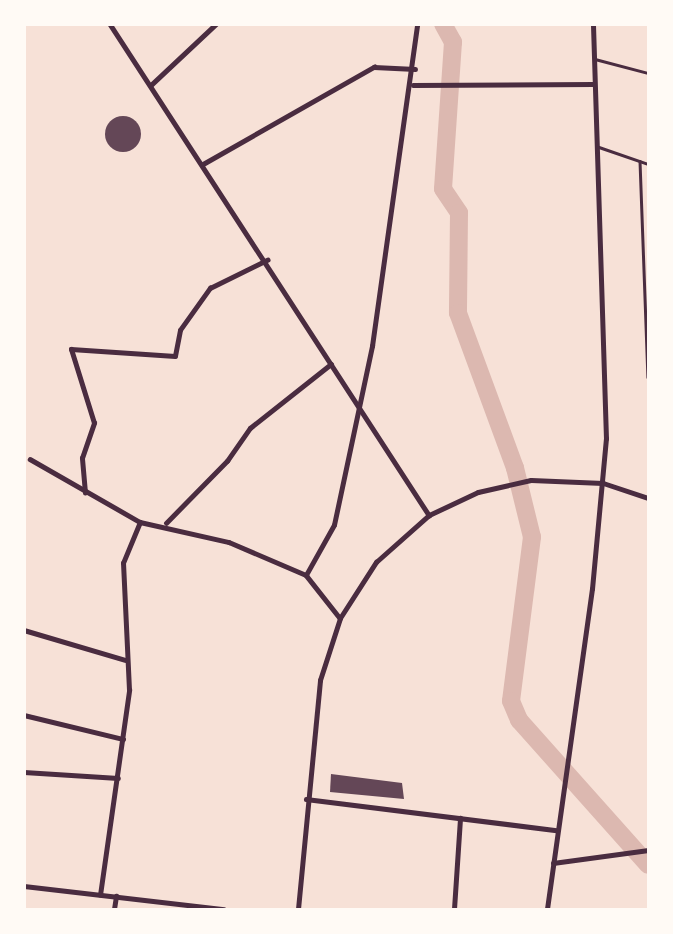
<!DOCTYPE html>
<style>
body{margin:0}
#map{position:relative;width:673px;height:934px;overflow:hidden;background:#f7e1d7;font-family:Quicksand,sans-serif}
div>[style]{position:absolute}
.river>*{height:18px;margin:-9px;padding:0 9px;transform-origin:9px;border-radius:9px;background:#dcb8b0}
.building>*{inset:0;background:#644757}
.round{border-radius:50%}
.service>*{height:2.5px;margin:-1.25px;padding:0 1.25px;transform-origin:1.25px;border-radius:1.25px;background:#4a2c40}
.minor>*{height:4.5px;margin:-2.25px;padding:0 2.25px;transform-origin:2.25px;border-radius:2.25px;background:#4a2c40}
.tertiary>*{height:5px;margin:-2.5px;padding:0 2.5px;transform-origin:2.5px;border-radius:2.5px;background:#4a2c40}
span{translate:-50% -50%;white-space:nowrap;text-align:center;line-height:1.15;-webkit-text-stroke:7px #fffaf5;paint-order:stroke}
.frame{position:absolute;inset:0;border:26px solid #fffaf5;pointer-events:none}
</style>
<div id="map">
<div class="river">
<div style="left:443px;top:24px;width:21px;rotate:61deg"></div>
<div style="left:453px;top:42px;width:147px;rotate:93.9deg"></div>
<div style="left:443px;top:189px;width:29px;rotate:56deg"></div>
<div style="left:459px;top:213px;width:100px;rotate:90.6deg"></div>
<div style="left:458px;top:313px;width:165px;rotate:69.8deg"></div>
<div style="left:515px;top:468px;width:71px;rotate:76.2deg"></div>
<div style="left:532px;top:537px;width:165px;rotate:97.3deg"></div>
<div style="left:511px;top:701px;width:21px;rotate:67deg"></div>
<div style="left:519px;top:720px;width:194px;rotate:48.3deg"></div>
</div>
<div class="building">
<div class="round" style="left:105px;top:116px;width:36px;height:36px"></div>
<div style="clip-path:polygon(331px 774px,402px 783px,404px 799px,330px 792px)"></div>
</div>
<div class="service">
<div style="left:595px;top:59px;width:55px;rotate:14.8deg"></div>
<div style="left:599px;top:147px;width:52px;rotate:19.1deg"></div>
<div style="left:640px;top:161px;width:216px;rotate:87.9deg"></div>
</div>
<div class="minor">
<div style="left:110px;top:24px;width:586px;rotate:56.99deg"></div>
<div style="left:151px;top:85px;width:89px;rotate:-43.2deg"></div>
<div style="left:413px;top:85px;width:180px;rotate:-0.3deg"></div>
<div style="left:203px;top:164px;width:197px;rotate:-29.6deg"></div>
<div style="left:374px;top:67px;width:41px;rotate:2.8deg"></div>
<div style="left:30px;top:459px;width:127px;rotate:29.8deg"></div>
<div style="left:140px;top:522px;width:91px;rotate:12.7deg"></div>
<div style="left:229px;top:542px;width:84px;rotate:23.2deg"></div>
<div style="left:306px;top:575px;width:55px;rotate:51.7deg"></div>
<div style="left:85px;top:493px;width:35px;rotate:-95deg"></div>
<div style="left:82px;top:458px;width:37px;rotate:-71deg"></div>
<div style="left:94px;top:423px;width:77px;rotate:-107.3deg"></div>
<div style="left:71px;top:349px;width:104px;rotate:3.9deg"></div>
<div style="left:175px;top:356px;width:26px;rotate:-79deg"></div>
<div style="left:180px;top:330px;width:52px;rotate:-54.5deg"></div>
<div style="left:210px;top:288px;width:64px;rotate:-26.2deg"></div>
<div style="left:166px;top:523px;width:87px;rotate:-45.5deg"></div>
<div style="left:227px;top:461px;width:40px;rotate:-55.1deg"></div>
<div style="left:250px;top:428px;width:103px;rotate:-38.3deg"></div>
<div style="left:306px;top:575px;width:57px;rotate:-60.8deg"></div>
<div style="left:334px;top:525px;width:183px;rotate:-78deg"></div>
<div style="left:372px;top:346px;width:325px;rotate:-82deg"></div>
<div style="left:24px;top:630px;width:105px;rotate:16.5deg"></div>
<div style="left:24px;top:715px;width:102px;rotate:13.6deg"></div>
<div style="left:24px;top:772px;width:94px;rotate:3.7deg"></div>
<div style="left:306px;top:799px;width:252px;rotate:7.1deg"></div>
<div style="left:553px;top:863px;width:96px;rotate:-7.8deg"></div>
<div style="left:24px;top:886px;width:201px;rotate:6.6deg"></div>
<div style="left:100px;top:895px;width:207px;rotate:-81.9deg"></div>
<div style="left:129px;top:690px;width:127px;rotate:-92.7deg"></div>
<div style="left:123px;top:563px;width:44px;rotate:-67.5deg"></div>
<div style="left:114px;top:909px;width:13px;rotate:-81deg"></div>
<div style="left:454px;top:909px;width:91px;rotate:-86.2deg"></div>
<div style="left:547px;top:909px;width:323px;rotate:-82deg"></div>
<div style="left:592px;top:589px;width:151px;rotate:-84.7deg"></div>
<div style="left:606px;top:439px;width:415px;rotate:-91.8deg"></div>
</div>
<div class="tertiary">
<div style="left:298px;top:909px;width:230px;rotate:-84.5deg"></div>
<div style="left:320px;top:680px;width:65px;rotate:-72.1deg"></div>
<div style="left:340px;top:618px;width:67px;rotate:-57.3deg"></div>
<div style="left:376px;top:562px;width:71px;rotate:-41.6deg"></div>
<div style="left:429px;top:515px;width:54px;rotate:-25.1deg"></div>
<div style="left:478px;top:492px;width:54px;rotate:-12.8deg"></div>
<div style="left:531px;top:480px;width:72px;rotate:2.4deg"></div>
<div style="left:603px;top:483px;width:47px;rotate:18.4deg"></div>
</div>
<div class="frame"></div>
</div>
